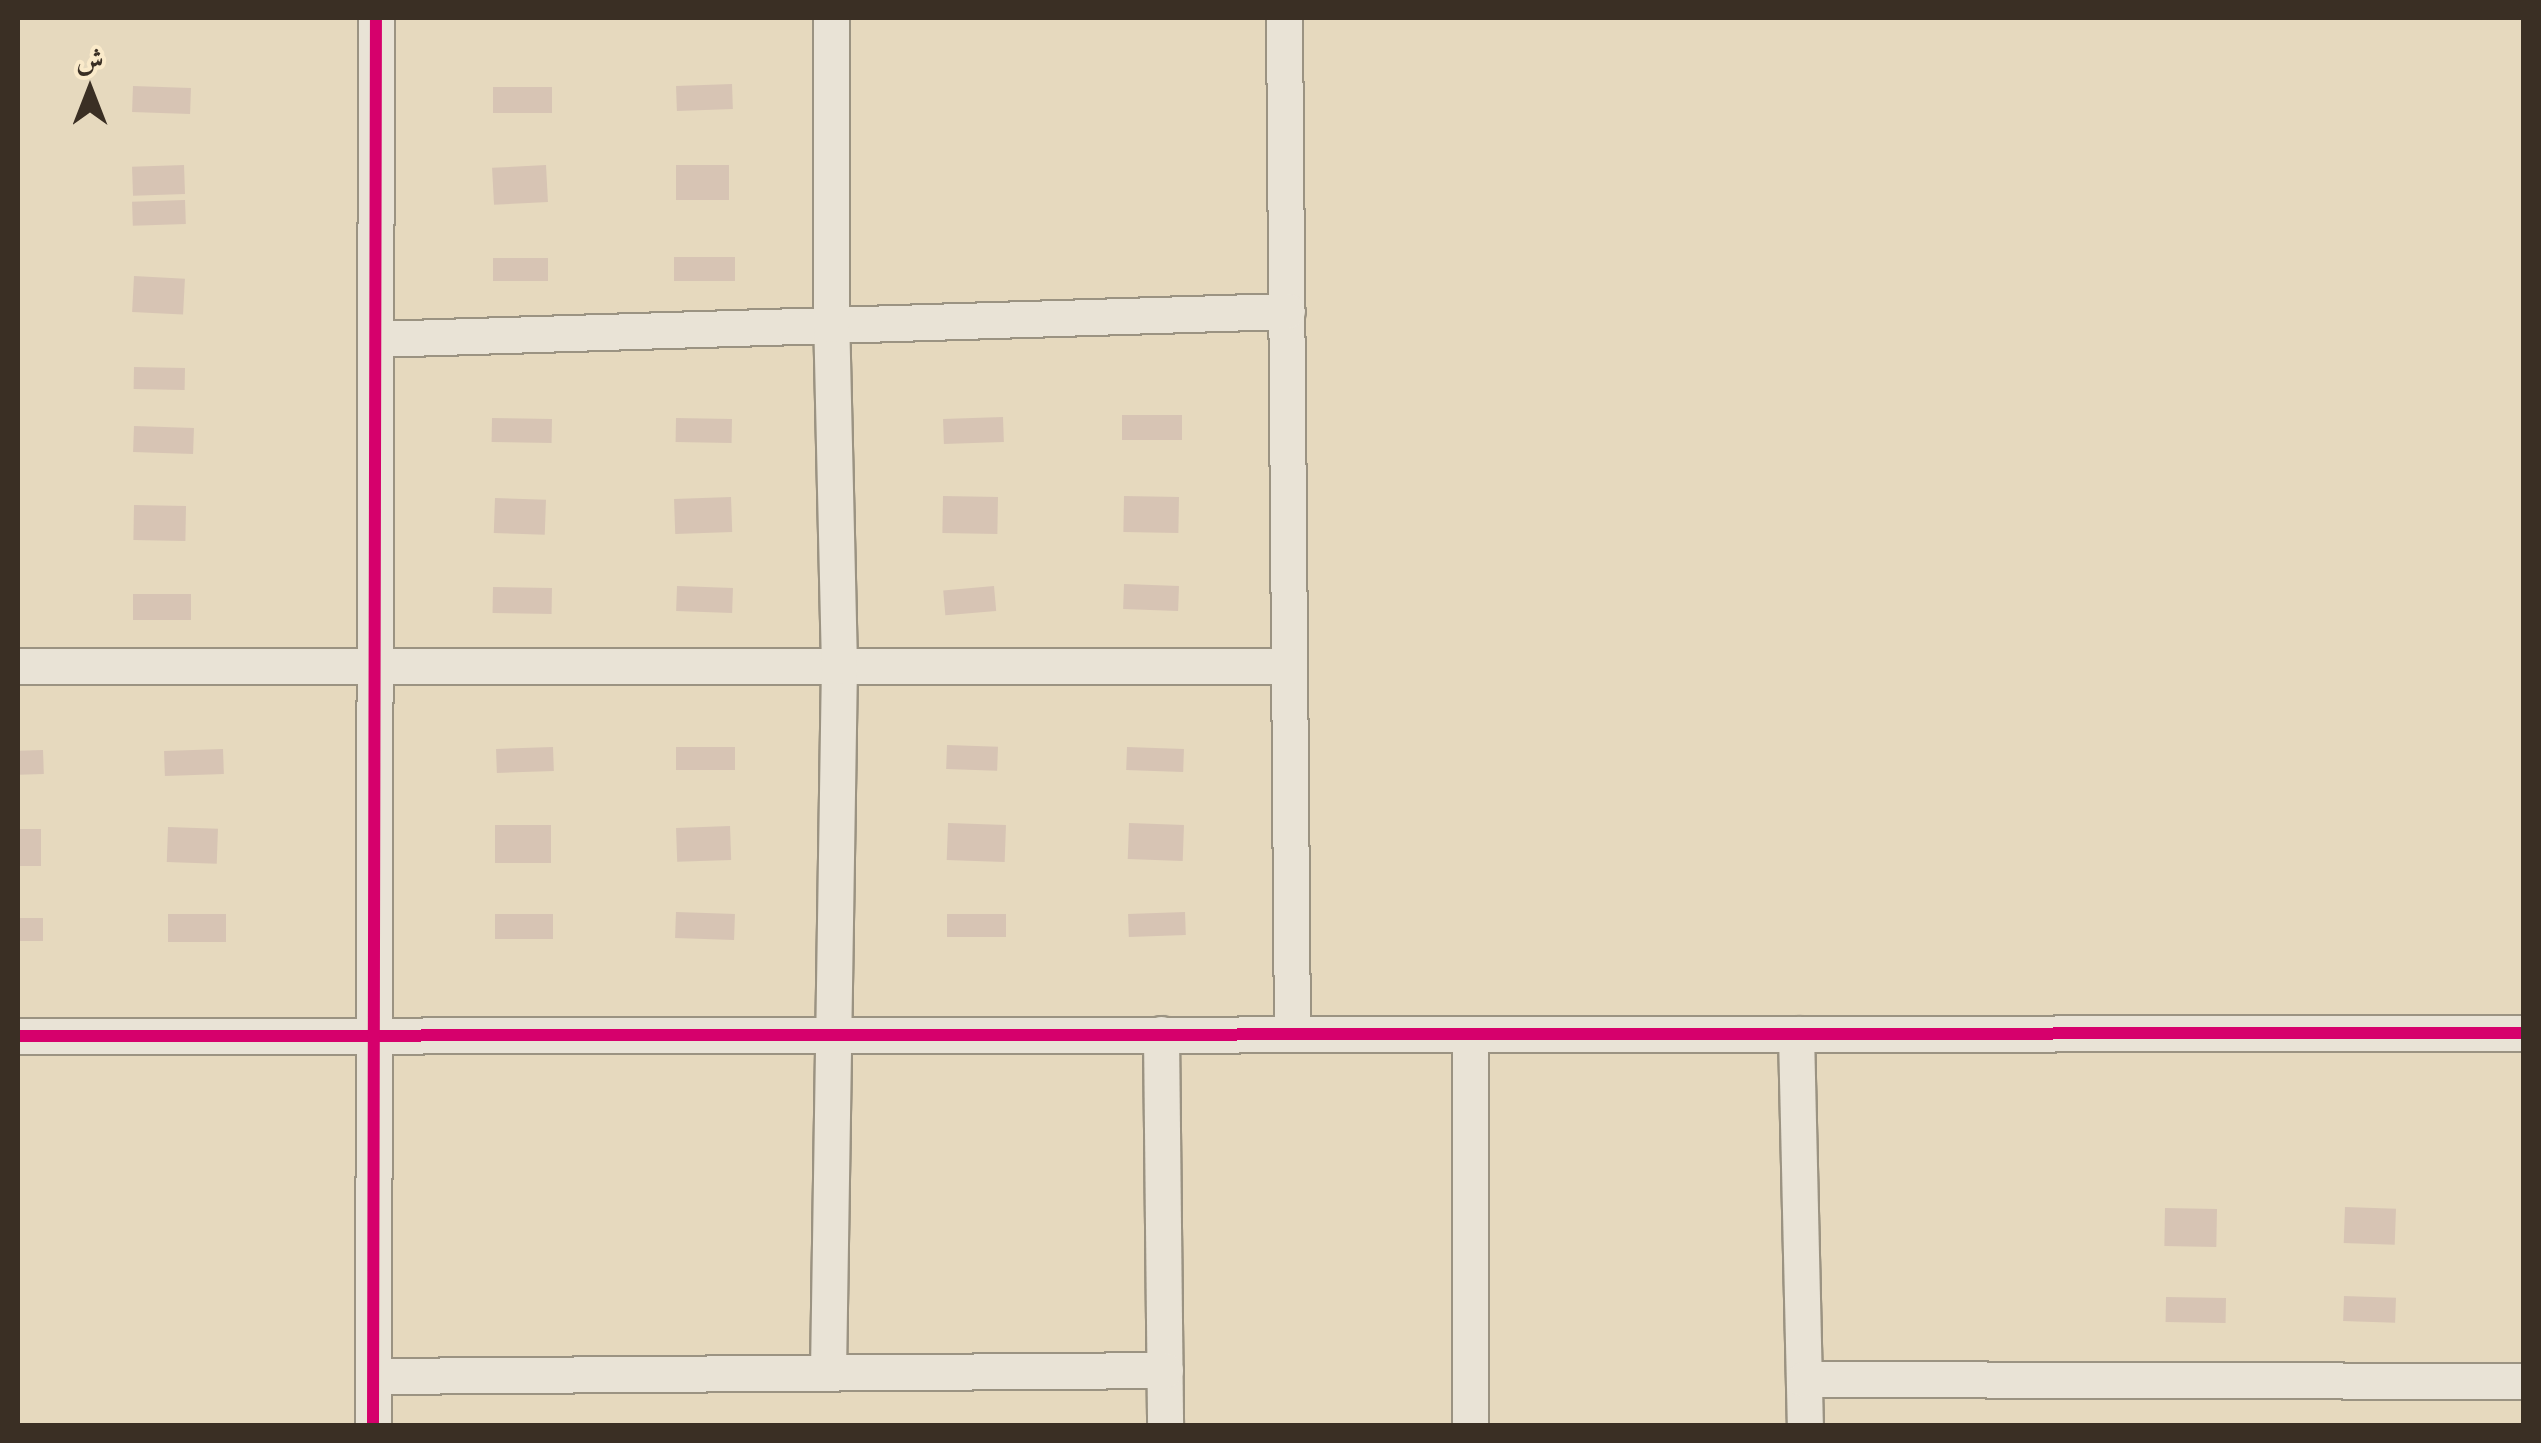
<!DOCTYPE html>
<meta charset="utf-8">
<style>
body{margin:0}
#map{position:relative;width:2541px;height:1443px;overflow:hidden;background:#e6d9be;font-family:"IM FELL Great Primer",Amiri,serif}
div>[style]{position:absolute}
.building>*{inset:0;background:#d7c4b4;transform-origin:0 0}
.roads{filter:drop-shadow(2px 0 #9b9382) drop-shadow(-2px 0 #9b9382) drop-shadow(0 2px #9b9382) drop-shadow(0 -2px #9b9382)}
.minor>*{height:35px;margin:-17.5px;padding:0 17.5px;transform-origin:17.5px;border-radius:17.5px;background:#e9e3d6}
.cycleway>*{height:12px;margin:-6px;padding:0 6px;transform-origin:6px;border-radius:6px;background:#d6006c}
span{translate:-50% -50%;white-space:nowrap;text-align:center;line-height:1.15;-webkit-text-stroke:8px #faeaca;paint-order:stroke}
.frame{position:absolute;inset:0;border:20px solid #3a2f24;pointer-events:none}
.north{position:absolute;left:40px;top:40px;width:100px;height:100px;-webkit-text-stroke:8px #faeaca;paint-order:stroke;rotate:0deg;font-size:28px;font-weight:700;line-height:40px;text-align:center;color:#3a2f24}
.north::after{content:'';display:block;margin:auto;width:35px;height:45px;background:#3a2f24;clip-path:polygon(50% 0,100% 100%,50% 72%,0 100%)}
</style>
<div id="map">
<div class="building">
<div style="left:732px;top:84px;width:25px;height:56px;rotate:88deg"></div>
<div style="left:133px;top:86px;width:58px;height:26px;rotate:2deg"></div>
<div style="left:552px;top:87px;width:26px;height:59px;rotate:90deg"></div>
<div style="left:184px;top:165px;width:29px;height:52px;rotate:88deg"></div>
<div style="left:546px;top:165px;width:37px;height:54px;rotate:87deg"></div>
<div style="left:676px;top:165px;width:53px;height:35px"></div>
<div style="left:185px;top:200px;width:24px;height:53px;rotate:88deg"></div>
<div style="left:735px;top:257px;width:24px;height:61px;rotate:90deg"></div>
<div style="left:548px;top:258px;width:23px;height:55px;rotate:90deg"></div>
<div style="left:134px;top:276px;width:51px;height:36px;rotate:3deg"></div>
<div style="left:134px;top:367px;width:51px;height:22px;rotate:1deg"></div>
<div style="left:1182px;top:415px;width:25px;height:60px;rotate:90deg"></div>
<div style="left:1003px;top:417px;width:25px;height:60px;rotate:88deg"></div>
<div style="left:492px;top:418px;width:60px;height:24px;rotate:1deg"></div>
<div style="left:676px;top:418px;width:56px;height:24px;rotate:1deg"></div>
<div style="left:134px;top:426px;width:60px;height:26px;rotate:2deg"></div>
<div style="left:943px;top:496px;width:55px;height:37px;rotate:1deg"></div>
<div style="left:1124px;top:496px;width:55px;height:36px;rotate:1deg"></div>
<div style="left:731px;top:497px;width:35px;height:57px;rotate:88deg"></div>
<div style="left:495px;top:498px;width:51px;height:35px;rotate:2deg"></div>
<div style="left:134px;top:505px;width:52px;height:35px;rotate:1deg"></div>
<div style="left:1124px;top:584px;width:55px;height:25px;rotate:2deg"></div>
<div style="left:677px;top:586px;width:56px;height:25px;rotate:2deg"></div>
<div style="left:994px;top:586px;width:25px;height:51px;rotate:85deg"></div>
<div style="left:493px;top:587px;width:59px;height:26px;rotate:1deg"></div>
<div style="left:133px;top:594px;width:58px;height:26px"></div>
<div style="left:947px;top:745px;width:51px;height:24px;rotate:2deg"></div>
<div style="left:553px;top:747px;width:24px;height:57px;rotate:88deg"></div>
<div style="left:676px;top:747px;width:59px;height:23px"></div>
<div style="left:1127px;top:747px;width:57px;height:23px;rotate:2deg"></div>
<div style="left:223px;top:749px;width:25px;height:59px;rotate:88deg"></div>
<div style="left:43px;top:750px;width:24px;height:25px;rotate:88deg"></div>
<div style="left:948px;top:823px;width:58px;height:37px;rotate:2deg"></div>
<div style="left:1129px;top:823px;width:55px;height:36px;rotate:2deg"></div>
<div style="left:495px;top:825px;width:56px;height:38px"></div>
<div style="left:730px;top:826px;width:34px;height:54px;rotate:88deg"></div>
<div style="left:168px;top:827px;width:50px;height:35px;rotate:2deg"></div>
<div style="left:18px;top:829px;width:23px;height:37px"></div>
<div style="left:676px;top:912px;width:59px;height:26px;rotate:2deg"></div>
<div style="left:1185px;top:912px;width:23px;height:57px;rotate:88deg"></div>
<div style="left:226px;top:914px;width:28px;height:58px;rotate:90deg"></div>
<div style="left:553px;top:914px;width:25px;height:58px;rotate:90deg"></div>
<div style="left:1006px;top:914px;width:23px;height:59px;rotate:90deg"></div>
<div style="left:18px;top:918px;width:25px;height:23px"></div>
<div style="left:2345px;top:1207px;width:51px;height:36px;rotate:2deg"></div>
<div style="left:2165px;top:1208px;width:52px;height:38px;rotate:1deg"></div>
<div style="left:2344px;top:1296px;width:52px;height:25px;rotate:2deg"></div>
<div style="left:2166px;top:1297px;width:60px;height:25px;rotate:1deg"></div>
</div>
<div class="roads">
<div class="minor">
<div style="left:1284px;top:18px;width:1016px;rotate:89.55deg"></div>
<div style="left:375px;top:339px;width:912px;rotate:-1.76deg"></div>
<div style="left:18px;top:666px;width:1271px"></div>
<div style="left:1161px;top:1034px;width:392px;rotate:89.4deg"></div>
<div style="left:1470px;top:1034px;width:392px;rotate:90deg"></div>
<div style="left:1796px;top:1034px;width:392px;rotate:88.7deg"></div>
<div style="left:18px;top:1036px;width:2506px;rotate:-0.07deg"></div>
<div style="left:828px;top:1372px;width:706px;rotate:-89.11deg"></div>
<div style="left:839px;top:666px;width:342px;rotate:-91.3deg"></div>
<div style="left:831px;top:324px;width:306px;rotate:-90deg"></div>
<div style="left:374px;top:1376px;width:791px;rotate:-0.43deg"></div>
<div style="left:1804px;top:1379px;width:720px;rotate:0.16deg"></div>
<div style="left:373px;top:1426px;width:1408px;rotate:-89.88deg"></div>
</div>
</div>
<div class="cycleway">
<div style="left:18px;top:1036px;width:2506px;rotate:-0.07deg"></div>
<div style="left:373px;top:1426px;width:1408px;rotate:-89.88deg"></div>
</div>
<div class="frame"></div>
<div class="north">ش</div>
</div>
